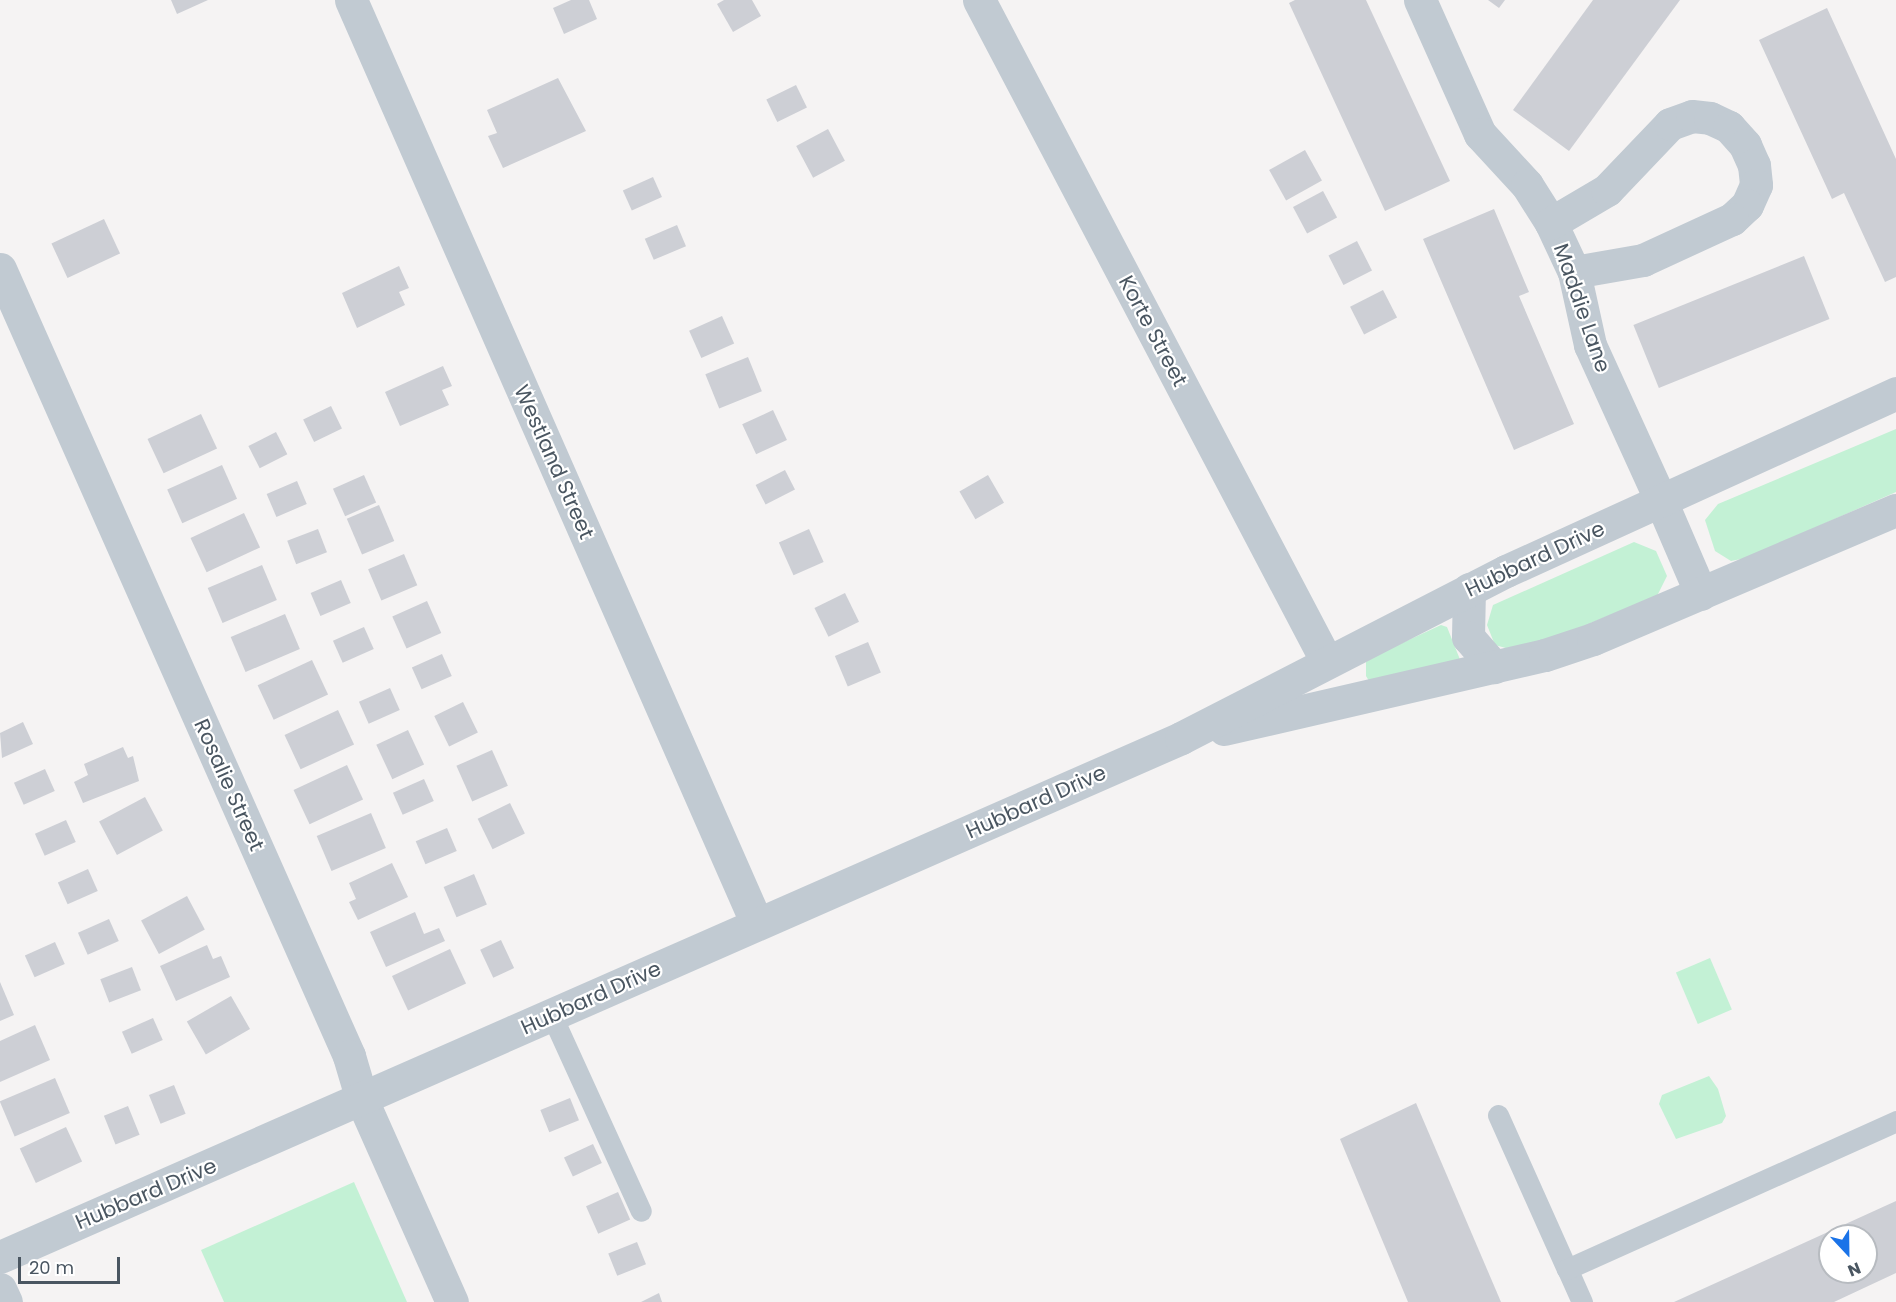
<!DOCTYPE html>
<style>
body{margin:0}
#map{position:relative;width:1896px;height:1302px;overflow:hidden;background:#f5f3f3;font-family:Poppins,sans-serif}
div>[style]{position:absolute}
.green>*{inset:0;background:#c3f1d5;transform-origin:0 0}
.building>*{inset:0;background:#cdcfd5;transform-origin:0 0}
.service>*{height:21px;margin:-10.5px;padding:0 10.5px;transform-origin:10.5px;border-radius:10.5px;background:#c1cad2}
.minor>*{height:33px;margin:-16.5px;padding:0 16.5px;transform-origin:16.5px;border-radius:16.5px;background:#c1cad2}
.tertiary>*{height:33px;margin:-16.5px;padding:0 16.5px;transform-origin:16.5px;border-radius:16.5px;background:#c1cad2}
span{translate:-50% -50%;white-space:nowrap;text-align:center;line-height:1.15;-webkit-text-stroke:4.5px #fff;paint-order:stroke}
.street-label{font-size:21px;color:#4a5661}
.north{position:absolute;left:1818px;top:1224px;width:60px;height:60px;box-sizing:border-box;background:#fff;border:2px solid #b7bbc0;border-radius:50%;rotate:158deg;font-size:16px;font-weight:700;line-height:24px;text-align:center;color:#4a5661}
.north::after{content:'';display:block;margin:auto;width:21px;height:27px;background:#1a73e8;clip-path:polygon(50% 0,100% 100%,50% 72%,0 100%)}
.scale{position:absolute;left:18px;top:1257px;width:102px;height:27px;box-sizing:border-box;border:3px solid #4a5661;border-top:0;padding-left:8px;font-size:18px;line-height:21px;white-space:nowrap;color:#4a5661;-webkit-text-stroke:4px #fff;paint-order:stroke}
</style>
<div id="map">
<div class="green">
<div style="clip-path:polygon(1896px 429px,1896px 492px,1746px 558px,1731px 561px,1715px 551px,1705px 520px,1718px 504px)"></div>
<div style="clip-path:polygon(1634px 542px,1656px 551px,1667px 576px,1657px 596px,1520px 652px,1495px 645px,1487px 625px,1493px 605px)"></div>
<div style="clip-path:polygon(1441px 625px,1447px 627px,1461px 662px,1369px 681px,1366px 676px,1366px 662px,1374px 656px)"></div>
<div style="left:1710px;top:958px;width:56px;height:37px;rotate:67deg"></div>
<div style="clip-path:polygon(1709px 1076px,1718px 1089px,1726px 1116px,1722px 1123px,1676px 1139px,1659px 1104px,1662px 1095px)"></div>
<div style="clip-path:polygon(354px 1182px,407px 1302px,224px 1302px,201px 1250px)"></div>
</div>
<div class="building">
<div style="clip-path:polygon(171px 0,208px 0,177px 14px)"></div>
<div style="clip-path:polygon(571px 0,589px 0,597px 19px,564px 34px,553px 8px)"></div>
<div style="clip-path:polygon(724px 0,752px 0,761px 16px,733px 32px,717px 4px)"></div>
<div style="clip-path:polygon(1295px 0,1366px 0,1450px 181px,1385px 211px,1289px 3px)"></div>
<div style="clip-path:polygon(1488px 0,1505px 0,1499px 8px)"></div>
<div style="clip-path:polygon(1593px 0,1680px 0,1569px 151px,1513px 110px)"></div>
<div style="clip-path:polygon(1827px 8px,1896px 159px,1896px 277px,1885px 282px,1844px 193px,1832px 199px,1759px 40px)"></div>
<div style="clip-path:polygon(558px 78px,586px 131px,503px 168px,488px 136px,497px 133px,487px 110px)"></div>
<div style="left:796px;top:85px;width:25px;height:33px;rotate:64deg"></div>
<div style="left:828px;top:129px;width:36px;height:36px;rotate:62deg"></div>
<div style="left:1305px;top:150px;width:35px;height:41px;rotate:61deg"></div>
<div style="left:653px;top:177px;width:22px;height:33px;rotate:66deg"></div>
<div style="left:1323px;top:191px;width:30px;height:34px;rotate:62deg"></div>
<div style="clip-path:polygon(1494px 209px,1529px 292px,1519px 296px,1574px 424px,1514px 450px,1423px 239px)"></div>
<div style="left:104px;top:219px;width:38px;height:58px;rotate:65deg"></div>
<div style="left:677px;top:225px;width:23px;height:35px;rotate:67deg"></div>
<div style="left:1357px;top:241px;width:33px;height:32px;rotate:63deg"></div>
<div style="left:1804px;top:256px;width:68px;height:184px;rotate:68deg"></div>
<div style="clip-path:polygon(399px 266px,409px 288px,399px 292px,405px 305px,357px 328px,342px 293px)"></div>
<div style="left:1383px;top:290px;width:31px;height:37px;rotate:63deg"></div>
<div style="left:722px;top:316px;width:30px;height:36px;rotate:66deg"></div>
<div style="left:748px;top:357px;width:37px;height:46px;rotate:68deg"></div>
<div style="clip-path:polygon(443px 366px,452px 386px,442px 390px,449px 405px,400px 426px,385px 392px)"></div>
<div style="left:331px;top:406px;width:25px;height:31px;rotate:64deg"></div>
<div style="left:773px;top:410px;width:33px;height:34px;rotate:65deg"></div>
<div style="left:201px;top:414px;width:38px;height:59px;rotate:65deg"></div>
<div style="left:276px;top:432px;width:25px;height:31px;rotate:63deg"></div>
<div style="left:222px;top:465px;width:37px;height:60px;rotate:66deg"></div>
<div style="left:785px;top:470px;width:22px;height:33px;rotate:63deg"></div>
<div style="left:364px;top:475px;width:30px;height:34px;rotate:66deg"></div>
<div style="left:988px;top:475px;width:32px;height:33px;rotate:60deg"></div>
<div style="left:297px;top:481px;width:25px;height:33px;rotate:67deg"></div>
<div style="left:379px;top:505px;width:39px;height:35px;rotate:67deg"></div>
<div style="left:244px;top:513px;width:38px;height:59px;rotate:65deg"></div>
<div style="left:318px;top:529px;width:25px;height:33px;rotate:69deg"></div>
<div style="left:809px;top:529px;width:36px;height:33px;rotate:66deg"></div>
<div style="left:404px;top:554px;width:34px;height:39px;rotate:67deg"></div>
<div style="left:262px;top:565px;width:38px;height:59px;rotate:67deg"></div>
<div style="left:341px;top:580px;width:25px;height:33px;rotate:67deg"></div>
<div style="left:845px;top:593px;width:32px;height:34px;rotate:64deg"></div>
<div style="left:427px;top:601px;width:35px;height:38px;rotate:66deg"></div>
<div style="left:285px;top:614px;width:38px;height:59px;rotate:67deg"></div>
<div style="left:364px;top:627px;width:24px;height:34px;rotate:66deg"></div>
<div style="left:868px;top:642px;width:33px;height:36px;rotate:67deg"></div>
<div style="left:442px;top:654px;width:24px;height:33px;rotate:66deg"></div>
<div style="left:312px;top:660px;width:38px;height:60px;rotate:65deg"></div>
<div style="left:390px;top:688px;width:24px;height:34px;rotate:66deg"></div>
<div style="left:463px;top:702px;width:34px;height:32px;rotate:64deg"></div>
<div style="left:338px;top:710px;width:38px;height:59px;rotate:65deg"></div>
<div style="clip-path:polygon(23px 722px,33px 744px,2px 758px,0 733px)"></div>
<div style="left:408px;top:730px;width:38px;height:35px;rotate:65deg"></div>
<div style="clip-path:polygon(123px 747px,128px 758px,133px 756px,139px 781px,83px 803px,74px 782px,88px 775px,84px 764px)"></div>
<div style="left:492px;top:750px;width:39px;height:39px;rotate:66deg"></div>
<div style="left:347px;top:765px;width:38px;height:59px;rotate:65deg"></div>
<div style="left:45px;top:769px;width:24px;height:34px;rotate:66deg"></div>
<div style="left:424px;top:779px;width:24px;height:34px;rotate:66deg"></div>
<div style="left:145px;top:797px;width:38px;height:52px;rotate:62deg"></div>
<div style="left:510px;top:803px;width:34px;height:36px;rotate:64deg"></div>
<div style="left:371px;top:813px;width:38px;height:59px;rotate:67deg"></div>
<div style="left:66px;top:820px;width:24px;height:34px;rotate:66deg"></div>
<div style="left:447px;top:828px;width:25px;height:34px;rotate:67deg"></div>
<div style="clip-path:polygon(392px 863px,408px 897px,358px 920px,349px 902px,356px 899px,349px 883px)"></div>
<div style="left:88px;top:869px;width:24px;height:33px;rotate:66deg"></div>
<div style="left:474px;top:874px;width:33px;height:33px;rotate:67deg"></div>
<div style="left:187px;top:896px;width:38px;height:52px;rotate:62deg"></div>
<div style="clip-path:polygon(415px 912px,424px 934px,439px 928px,445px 941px,386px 967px,370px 932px)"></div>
<div style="left:109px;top:919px;width:24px;height:34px;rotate:66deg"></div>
<div style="left:501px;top:940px;width:31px;height:23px;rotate:65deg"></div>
<div style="left:55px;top:942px;width:24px;height:33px;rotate:66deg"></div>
<div style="clip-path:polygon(207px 945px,213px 959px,221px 956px,230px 977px,176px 1001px,160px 966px)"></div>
<div style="left:450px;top:949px;width:38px;height:64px;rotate:65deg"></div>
<div style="left:132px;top:967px;width:25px;height:34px;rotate:69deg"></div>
<div style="clip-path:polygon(0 982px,14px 1015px,0 1021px)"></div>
<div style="left:231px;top:996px;width:38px;height:51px;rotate:60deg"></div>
<div style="left:153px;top:1018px;width:24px;height:34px;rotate:66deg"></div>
<div style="clip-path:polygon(35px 1025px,50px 1060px,0 1082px,0 1041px)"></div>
<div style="left:55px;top:1078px;width:38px;height:60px;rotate:67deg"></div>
<div style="left:174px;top:1085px;width:31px;height:27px;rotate:68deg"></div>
<div style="left:570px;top:1098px;width:24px;height:32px;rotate:68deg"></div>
<div style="clip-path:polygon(1416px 1103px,1501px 1302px,1408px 1302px,1340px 1139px)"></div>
<div style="left:128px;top:1106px;width:31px;height:26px;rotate:68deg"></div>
<div style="left:66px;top:1127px;width:38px;height:51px;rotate:65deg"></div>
<div style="left:593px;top:1144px;width:21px;height:32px;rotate:65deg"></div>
<div style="left:618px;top:1192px;width:30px;height:35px;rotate:66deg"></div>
<div style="clip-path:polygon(evenodd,1896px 1201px,1896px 1273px,1834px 1302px,1674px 1302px,1896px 1201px,1830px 1236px,1866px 1236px,1866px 1272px,1830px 1272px,1830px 1236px)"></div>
<div style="left:637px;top:1242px;width:24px;height:31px;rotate:68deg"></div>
<div style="clip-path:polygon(659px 1293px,662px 1302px,641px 1302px)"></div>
</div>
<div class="service">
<div style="left:552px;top:1016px;width:214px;rotate:65.5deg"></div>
<div style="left:1498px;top:1115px;width:169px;rotate:65.9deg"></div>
<div style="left:1582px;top:1302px;width:36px;rotate:-114deg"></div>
<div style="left:1567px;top:1269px;width:361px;rotate:-24.2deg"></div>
</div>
<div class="minor">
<div style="left:351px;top:0;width:1009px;rotate:66.28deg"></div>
<div style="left:979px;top:0;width:748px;rotate:62.27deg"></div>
<div style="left:1420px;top:0;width:147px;rotate:65.9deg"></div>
<div style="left:1480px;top:134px;width:69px;rotate:47.3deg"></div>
<div style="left:1527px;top:185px;width:45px;rotate:57.7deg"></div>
<div style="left:1551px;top:223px;width:54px;rotate:64.9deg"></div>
<div style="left:1574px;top:272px;width:75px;rotate:77.6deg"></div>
<div style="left:1590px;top:345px;width:171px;rotate:65.5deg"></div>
<div style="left:1551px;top:223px;width:65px;rotate:-30.5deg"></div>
<div style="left:1607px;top:190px;width:91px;rotate:-46.3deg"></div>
<div style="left:1670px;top:124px;width:23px;rotate:-20deg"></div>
<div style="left:1692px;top:116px;width:18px;rotate:6deg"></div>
<div style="left:1710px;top:118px;width:21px;rotate:25deg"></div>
<div style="left:1729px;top:127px;width:24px;rotate:48deg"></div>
<div style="left:1745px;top:145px;width:22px;rotate:66deg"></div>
<div style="left:1754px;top:165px;width:20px;rotate:84deg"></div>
<div style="left:1756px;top:185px;width:22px;rotate:114deg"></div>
<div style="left:1747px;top:205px;width:21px;rotate:137deg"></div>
<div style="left:1732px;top:219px;width:98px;rotate:155.3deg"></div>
<div style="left:1643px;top:260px;width:70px;rotate:170.1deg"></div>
<div style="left:0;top:269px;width:861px;rotate:66.08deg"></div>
<div style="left:349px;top:1056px;width:46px;rotate:73.5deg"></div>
<div style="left:362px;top:1100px;width:221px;rotate:66deg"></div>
<div style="left:0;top:1289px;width:14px;rotate:65deg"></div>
</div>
<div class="tertiary">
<div style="left:1661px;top:501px;width:101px;rotate:66.7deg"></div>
<div style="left:1469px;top:589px;width:48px;rotate:91.2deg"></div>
<div style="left:1468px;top:637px;width:40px;rotate:49deg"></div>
<div style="left:1224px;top:729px;width:329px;rotate:-13deg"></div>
<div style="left:1545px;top:655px;width:51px;rotate:-18.4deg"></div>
<div style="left:1593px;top:639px;width:329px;rotate:-23.1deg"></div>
<div style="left:0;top:1257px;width:1290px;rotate:-23.72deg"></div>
<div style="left:1181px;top:738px;width:365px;rotate:-27.2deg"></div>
<div style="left:1506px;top:571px;width:429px;rotate:-24.5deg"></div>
</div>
<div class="street-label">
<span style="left:1582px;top:308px;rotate:71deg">Maddie Lane</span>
<span style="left:1153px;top:331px;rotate:62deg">Korte Street</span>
<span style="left:554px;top:462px;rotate:66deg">Westland Street</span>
<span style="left:1535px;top:559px;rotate:-25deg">Hubbard Drive</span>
<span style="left:229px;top:785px;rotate:66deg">Rosalie Street</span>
<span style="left:1036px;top:802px;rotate:-24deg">Hubbard Drive</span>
<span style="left:591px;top:998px;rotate:-24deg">Hubbard Drive</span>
<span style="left:146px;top:1194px;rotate:-23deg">Hubbard Drive</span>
</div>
<div class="north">N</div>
<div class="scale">20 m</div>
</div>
